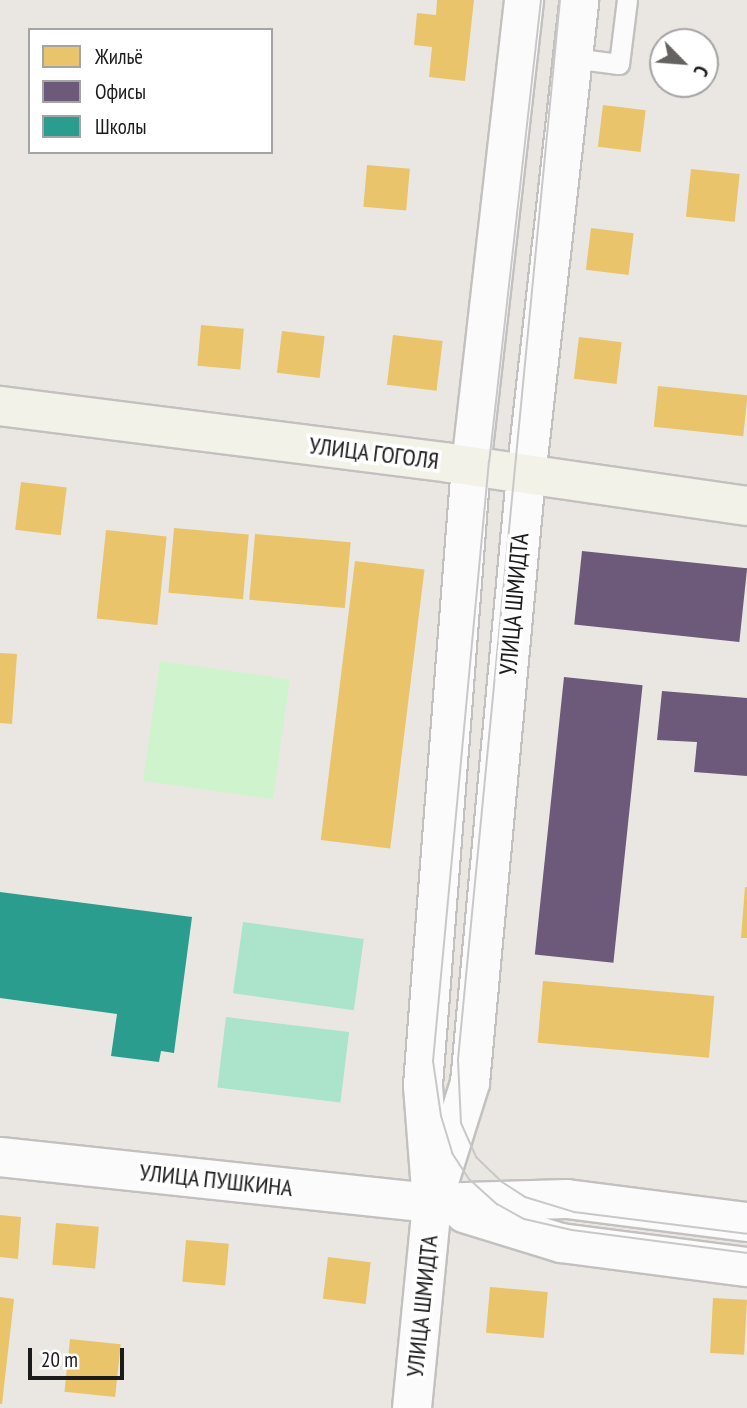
<!DOCTYPE html>
<meta charset="utf-8">
<style>
body{margin:0}
#map{position:relative;width:747px;height:1408px;overflow:hidden;background:#eae7e2;font-family:"PT Sans Narrow",sans-serif}
div>[style]{position:absolute}
.park>*{inset:0;background:#cef3cd;transform-origin:0 0}
.pitch>*{inset:0;background:#abe4ca;transform-origin:0 0}
.homes>*{inset:0;background:#e9c46a;transform-origin:0 0}
.offices>*{inset:0;background:#6d597a;transform-origin:0 0}
.schools>*{inset:0;background:#2a9d8f}
.roads{filter:drop-shadow(2px 0 #c2c1bf) drop-shadow(-2px 0 #c2c1bf) drop-shadow(0 2px #c2c1bf) drop-shadow(0 -2px #c2c1bf)}
.service>*{height:19px;margin:-9.5px;padding:0 9.5px;transform-origin:9.5px;border-radius:9.5px;background:#fcfbfb}
.minor>*{height:38px;margin:-19px;padding:0 19px;transform-origin:19px;border-radius:19px;background:#fcfbfb}
.tertiary>*{height:38px;margin:-19px;padding:0 19px;transform-origin:19px;border-radius:19px;background:#fcfbfb}
.secondary>*{height:38px;margin:-19px;padding:0 19px;transform-origin:19px;border-radius:19px;background:#f2f2e8}
.tram>*{height:2px;margin:-1px;padding:0 1px;transform-origin:1px;border-radius:1px;background:#c9c8c8}
span{translate:-50% -50%;white-space:nowrap;text-align:center;line-height:1.15;-webkit-text-stroke:7px #fff;paint-order:stroke}
.street-label{font-size:24px;color:#1b1b1b}
.legend{position:absolute;left:28px;top:28px;width:245px;height:126px;box-sizing:border-box;background:#fff;border:2px solid #a4a4a4;margin:0;padding:9px 12px;list-style:none;font-size:21px;color:#1b1b1b}
.legend li{display:flex;align-items:center;gap:14px;height:35px}
.legend b{width:35px;border:2px solid #a4a4a4}
.north{position:absolute;left:649px;top:28px;width:70px;height:70px;box-sizing:border-box;background:#fff;border:2px solid #a4a4a4;border-radius:50%;rotate:115deg;font-size:19px;font-weight:700;line-height:28px;text-align:center;color:#1b1b1b}
.north::after{content:'';display:block;margin:auto;width:24px;height:32px;background:#636261;clip-path:polygon(50% 0,100% 100%,50% 72%,0 100%)}
.scale{position:absolute;left:28px;top:1348px;width:96px;height:32px;box-sizing:border-box;border:4px solid #1b1b1b;border-top:0;padding-left:9px;font-size:21px;line-height:24px;white-space:nowrap;color:#1b1b1b;-webkit-text-stroke:5px #fff;paint-order:stroke}
</style>
<div id="map">
<div class="park">
<div style="left:160px;top:661px;width:131px;height:121px;rotate:8deg"></div>
</div>
<div class="pitch">
<div style="left:243px;top:922px;width:122px;height:72px;rotate:8deg"></div>
<div style="left:226px;top:1017px;width:124px;height:71px;rotate:7deg"></div>
</div>
<div class="homes">
<div style="clip-path:polygon(437px 0,474px 0,465px 81px,429px 77px,432px 47px,414px 45px,417px 13px,436px 15px)"></div>
<div style="left:603px;top:105px;width:43px;height:42px;rotate:7deg"></div>
<div style="left:367px;top:165px;width:43px;height:42px;rotate:5deg"></div>
<div style="left:691px;top:169px;width:49px;height:48px;rotate:6deg"></div>
<div style="left:591px;top:228px;width:43px;height:42px;rotate:7deg"></div>
<div style="left:201px;top:325px;width:43px;height:41px;rotate:5deg"></div>
<div style="left:282px;top:331px;width:43px;height:42px;rotate:7deg"></div>
<div style="left:393px;top:335px;width:50px;height:50px;rotate:7deg"></div>
<div style="left:579px;top:337px;width:43px;height:42px;rotate:7deg"></div>
<div style="left:658px;top:386px;width:90px;height:41px;rotate:6deg"></div>
<div style="left:21px;top:482px;width:46px;height:48px;rotate:7deg"></div>
<div style="left:174px;top:528px;width:75px;height:65px;rotate:5deg"></div>
<div style="left:106px;top:530px;width:61px;height:89px;rotate:6deg"></div>
<div style="left:255px;top:534px;width:96px;height:66px;rotate:5deg"></div>
<div style="left:355px;top:561px;width:70px;height:281px;rotate:7deg"></div>
<div style="clip-path:polygon(0 653px,17px 654px,12px 724px,0 723px)"></div>
<div style="clip-path:polygon(745px 887px,747px 887px,747px 938px,741px 938px)"></div>
<div style="left:543px;top:981px;width:172px;height:62px;rotate:5deg"></div>
<div style="clip-path:polygon(0 1215px,21px 1217px,18px 1259px,0 1257px)"></div>
<div style="left:56px;top:1223px;width:43px;height:42px;rotate:5deg"></div>
<div style="left:186px;top:1240px;width:43px;height:42px;rotate:5deg"></div>
<div style="left:328px;top:1257px;width:43px;height:42px;rotate:7deg"></div>
<div style="left:490px;top:1287px;width:58px;height:46px;rotate:5deg"></div>
<div style="clip-path:polygon(0 1297px,14px 1299px,2px 1404px,0 1404px)"></div>
<div style="left:713px;top:1298px;width:34px;height:55px;rotate:3deg"></div>
<div style="left:70px;top:1339px;width:51px;height:53px;rotate:6deg"></div>
</div>
<div class="offices">
<div style="left:582px;top:551px;width:166px;height:74px;rotate:6deg"></div>
<div style="left:564px;top:677px;width:79px;height:279px;rotate:6deg"></div>
<div style="clip-path:polygon(662px 691px,747px 698px,747px 776px,694px 772px,697px 742px,657px 740px)"></div>
</div>
<div class="schools">
<div style="clip-path:polygon(0 892px,192px 917px,174px 1053px,161px 1051px,159px 1062px,111px 1056px,117px 1014px,0 998px)"></div>
</div>
<div class="roads">
<div class="service">
<div style="left:572px;top:58px;width:47px;rotate:7.3deg"></div>
<div style="left:619px;top:64px;width:64px;rotate:-82.9deg"></div>
</div>
<div class="minor">
<div style="left:0;top:1157px;width:434px;rotate:6.1deg"></div>
<div style="left:432px;top:1203px;width:135px;rotate:-1.7deg"></div>
<div style="left:567px;top:1199px;width:181px;rotate:7.3deg"></div>
<div style="left:464px;top:1213px;width:102px;rotate:17.2deg"></div>
<div style="left:561px;top:1243px;width:188px;rotate:7.4deg"></div>
</div>
<div class="tertiary">
<div style="left:438px;top:1185px;width:107px;rotate:-72.6deg"></div>
<div style="left:470px;top:1083px;width:610px;rotate:-84.73deg"></div>
<div style="left:526px;top:476px;width:479px;rotate:-83.6deg"></div>
<div style="left:412px;top:1408px;width:206px;rotate:-84.4deg"></div>
<div style="left:432px;top:1203px;width:118px;rotate:-94.4deg"></div>
<div style="left:423px;top:1085px;width:621px;rotate:-85.57deg"></div>
<div style="left:471px;top:466px;width:469px;rotate:-83.5deg"></div>
</div>
<div class="secondary">
<div style="left:0;top:406px;width:453px;rotate:7.2deg"></div>
<div style="left:449px;top:463px;width:301px;rotate:8.2deg"></div>
</div>
</div>
<div class="tram">
<div style="left:541px;top:0;width:464px;rotate:96.4deg"></div>
<div style="left:489px;top:461px;width:603px;rotate:95.33deg"></div>
<div style="left:433px;top:1061px;width:56px;rotate:81.7deg"></div>
<div style="left:441px;top:1116px;width:39px;rotate:73deg"></div>
<div style="left:452px;top:1153px;width:31px;rotate:57deg"></div>
<div style="left:469px;top:1179px;width:38px;rotate:42deg"></div>
<div style="left:497px;top:1204px;width:31px;rotate:29deg"></div>
<div style="left:524px;top:1219px;width:49px;rotate:12.9deg"></div>
<div style="left:572px;top:1230px;width:177px;rotate:7.5deg"></div>
<div style="left:560px;top:0;width:1065px;rotate:95.5deg"></div>
<div style="left:458px;top:1060px;width:63px;rotate:87.3deg"></div>
<div style="left:461px;top:1123px;width:37px;rotate:66deg"></div>
<div style="left:476px;top:1157px;width:36px;rotate:44deg"></div>
<div style="left:502px;top:1182px;width:27px;rotate:33deg"></div>
<div style="left:525px;top:1197px;width:51px;rotate:17deg"></div>
<div style="left:574px;top:1212px;width:174px;rotate:7.2deg"></div>
</div>
<div class="street-label">
<span style="left:374px;top:453px;rotate:7deg">УЛИЦА ГОГОЛЯ</span>
<span style="left:514px;top:604px;rotate:-85deg">УЛИЦА ШМИДТА</span>
<span style="left:216px;top:1180px;rotate:6deg">УЛИЦА ПУШКИНА</span>
<span style="left:422px;top:1306px;rotate:-84deg">УЛИЦА ШМИДТА</span>
</div>
<ul class="legend">
<li><b style="height:19px;background:#e9c46a"></b>Жильё</li>
<li><b style="height:19px;background:#6d597a"></b>Офисы</li>
<li><b style="height:19px;background:#2a9d8f"></b>Школы</li>
</ul>
<div class="north">С</div>
<div class="scale">20 m</div>
</div>
